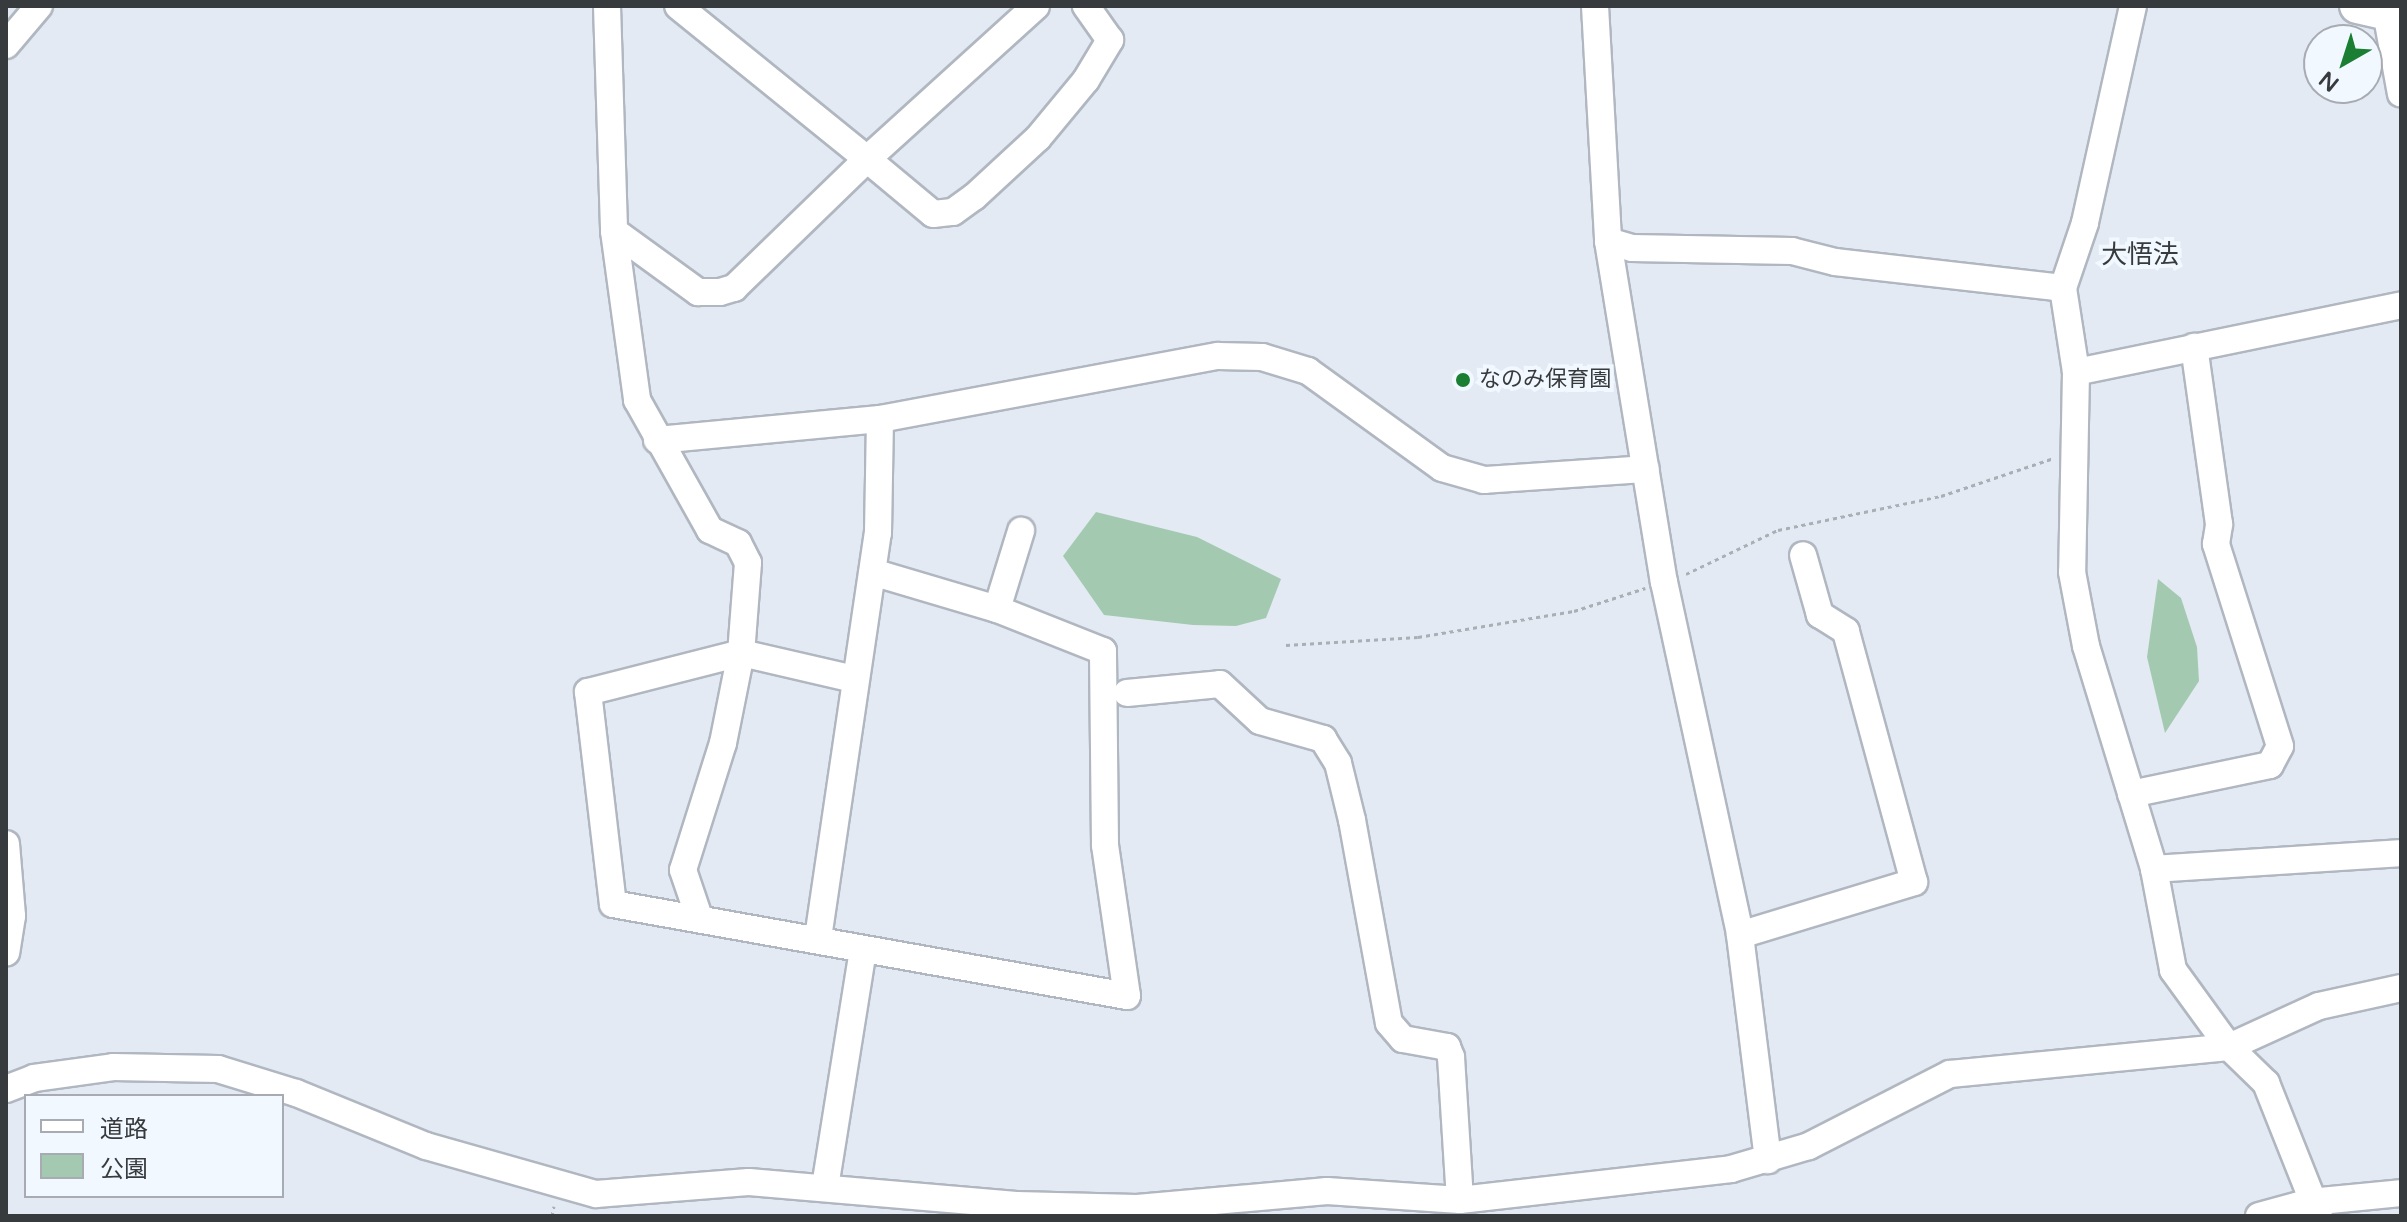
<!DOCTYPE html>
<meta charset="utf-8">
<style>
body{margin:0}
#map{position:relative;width:2407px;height:1222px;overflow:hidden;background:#e4eaf3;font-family:"Varela Round","Noto Sans JP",sans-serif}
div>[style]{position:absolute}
.green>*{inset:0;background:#a3cab1}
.path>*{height:3px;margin-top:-1.5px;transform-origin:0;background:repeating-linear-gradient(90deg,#aaafb6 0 4px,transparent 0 8px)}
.roads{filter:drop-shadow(2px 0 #b1b7c0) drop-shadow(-2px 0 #b1b7c0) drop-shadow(0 2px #b1b7c0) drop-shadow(0 -2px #b1b7c0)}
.minor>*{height:26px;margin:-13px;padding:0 13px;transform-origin:13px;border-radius:13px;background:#fff}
.major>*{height:34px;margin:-17px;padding:0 17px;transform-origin:17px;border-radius:17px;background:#fff}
.dots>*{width:22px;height:22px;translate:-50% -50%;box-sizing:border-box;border:4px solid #f2f8ff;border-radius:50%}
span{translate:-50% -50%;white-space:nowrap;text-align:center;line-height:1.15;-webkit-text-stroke:8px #f2f8ff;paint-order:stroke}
.poi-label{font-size:22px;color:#383b3e}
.left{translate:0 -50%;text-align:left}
.quarter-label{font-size:26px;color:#383b3e}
.frame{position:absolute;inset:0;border:8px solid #383b3e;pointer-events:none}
.legend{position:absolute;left:24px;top:1094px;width:260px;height:104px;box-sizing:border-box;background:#f2f8ff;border:2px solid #a8acb2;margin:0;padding:10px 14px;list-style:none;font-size:24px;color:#383b3e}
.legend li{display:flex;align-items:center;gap:16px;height:40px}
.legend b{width:40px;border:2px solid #a8acb2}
.north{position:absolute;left:2303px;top:24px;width:80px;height:80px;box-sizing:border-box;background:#f2f8ff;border:2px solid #a8acb2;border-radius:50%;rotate:219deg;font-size:22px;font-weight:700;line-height:32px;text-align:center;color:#383b3e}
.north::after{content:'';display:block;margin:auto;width:28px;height:36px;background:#1b7f33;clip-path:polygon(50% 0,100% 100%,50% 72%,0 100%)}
</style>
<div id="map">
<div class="green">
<div style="clip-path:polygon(1096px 512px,1197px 537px,1281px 579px,1266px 618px,1236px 626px,1193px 625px,1104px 615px,1063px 556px)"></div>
<div style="clip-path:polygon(2158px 579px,2181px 598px,2197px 647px,2199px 681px,2165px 733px,2147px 657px)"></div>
</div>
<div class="path">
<div style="left:1686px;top:574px;width:102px;rotate:-25.6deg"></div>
<div style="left:1778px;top:530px;width:167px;rotate:-11.8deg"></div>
<div style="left:1941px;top:496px;width:119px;rotate:-18.6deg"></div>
<div style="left:1286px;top:645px;width:132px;rotate:-3.5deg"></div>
<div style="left:1418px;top:637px;width:158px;rotate:-9.5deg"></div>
<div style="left:1574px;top:611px;width:75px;rotate:-17.9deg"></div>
<div style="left:552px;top:1216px;width:10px;rotate:-79deg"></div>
</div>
<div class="roads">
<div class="minor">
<div style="left:607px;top:6px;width:225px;rotate:88.2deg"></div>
<div style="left:614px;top:231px;width:171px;rotate:82.2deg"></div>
<div style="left:637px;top:400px;width:149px;rotate:60.7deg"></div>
<div style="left:710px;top:530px;width:31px;rotate:25deg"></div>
<div style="left:738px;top:543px;width:22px;rotate:63deg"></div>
<div style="left:748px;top:563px;width:90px;rotate:94.4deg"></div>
<div style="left:741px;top:653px;width:92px;rotate:101.3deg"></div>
<div style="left:723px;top:743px;width:133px;rotate:107.5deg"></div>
<div style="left:683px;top:870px;width:50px;rotate:71.2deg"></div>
<div style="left:1036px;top:6px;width:228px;rotate:137.8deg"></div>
<div style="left:867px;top:159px;width:86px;rotate:39.8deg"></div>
<div style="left:933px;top:214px;width:20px;rotate:-6deg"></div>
<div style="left:953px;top:212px;width:26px;rotate:-36deg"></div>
<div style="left:974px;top:197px;width:87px;rotate:-42.7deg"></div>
<div style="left:1038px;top:138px;width:75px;rotate:-50.4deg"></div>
<div style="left:1086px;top:80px;width:47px;rotate:-59deg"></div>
<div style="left:1110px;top:40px;width:42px;rotate:-125.2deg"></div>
<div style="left:1595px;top:6px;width:235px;rotate:86.8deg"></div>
<div style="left:1608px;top:241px;width:346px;rotate:80.7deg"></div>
<div style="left:1664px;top:582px;width:361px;rotate:77.8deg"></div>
<div style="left:1740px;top:935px;width:227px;rotate:82.9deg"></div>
<div style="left:2133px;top:6px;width:222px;rotate:102.5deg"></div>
<div style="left:2085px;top:223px;width:69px;rotate:108.7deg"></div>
<div style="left:2063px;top:288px;width:85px;rotate:81.2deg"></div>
<div style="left:2076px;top:372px;width:200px;rotate:91.1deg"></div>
<div style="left:2072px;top:572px;width:75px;rotate:79.3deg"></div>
<div style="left:2086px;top:646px;width:233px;rotate:73deg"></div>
<div style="left:2154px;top:869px;width:103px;rotate:79.3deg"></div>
<div style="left:2173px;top:970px;width:95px;rotate:54deg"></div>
<div style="left:2229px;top:1047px;width:52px;rotate:44.2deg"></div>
<div style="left:2266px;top:1083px;width:143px;rotate:68.3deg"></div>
<div style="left:2385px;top:6px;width:89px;rotate:79.7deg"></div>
<div style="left:6px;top:45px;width:51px;rotate:-49.8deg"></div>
<div style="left:614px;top:231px;width:104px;rotate:36deg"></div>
<div style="left:698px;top:292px;width:22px"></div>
<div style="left:720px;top:292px;width:15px;rotate:-16deg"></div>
<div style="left:734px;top:288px;width:185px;rotate:-44.1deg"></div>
<div style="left:867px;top:159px;width:243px;rotate:-141deg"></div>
<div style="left:1608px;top:241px;width:25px;rotate:16deg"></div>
<div style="left:1632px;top:248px;width:160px;rotate:1.1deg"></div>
<div style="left:1792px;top:251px;width:44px;rotate:14.3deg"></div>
<div style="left:1835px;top:262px;width:229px;rotate:6.5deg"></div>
<div style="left:2076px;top:372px;width:332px;rotate:-11.6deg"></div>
<div style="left:657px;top:440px;width:224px;rotate:-5.4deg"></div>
<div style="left:880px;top:419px;width:344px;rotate:-10.6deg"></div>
<div style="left:1218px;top:356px;width:44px;rotate:1.3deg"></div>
<div style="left:1262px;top:357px;width:48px;rotate:16.9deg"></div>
<div style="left:1308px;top:371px;width:165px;rotate:35.9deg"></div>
<div style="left:1442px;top:468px;width:44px;rotate:15.9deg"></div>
<div style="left:1484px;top:480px;width:162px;rotate:-3.9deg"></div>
<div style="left:997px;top:609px;width:82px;rotate:-72.9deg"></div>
<div style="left:854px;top:679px;width:116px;rotate:-167deg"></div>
<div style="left:741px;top:653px;width:158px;rotate:165.7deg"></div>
<div style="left:588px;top:692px;width:213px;rotate:83.3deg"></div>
<div style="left:613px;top:904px;width:522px;rotate:10.15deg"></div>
<div style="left:1127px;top:996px;width:153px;rotate:-98.3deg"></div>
<div style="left:1105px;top:845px;width:194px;rotate:-90.6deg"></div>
<div style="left:1103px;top:651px;width:114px;rotate:-158.4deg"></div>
<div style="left:997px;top:609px;width:130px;rotate:-163.5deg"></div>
<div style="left:1127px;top:693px;width:93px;rotate:-5.5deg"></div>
<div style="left:1220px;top:684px;width:54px;rotate:42.8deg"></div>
<div style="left:1260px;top:721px;width:66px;rotate:15.9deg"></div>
<div style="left:1323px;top:739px;width:28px;rotate:58deg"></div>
<div style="left:1338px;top:763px;width:59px;rotate:76.2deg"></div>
<div style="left:1352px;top:820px;width:206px;rotate:79.7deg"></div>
<div style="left:1389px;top:1023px;width:21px;rotate:49deg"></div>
<div style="left:1403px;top:1039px;width:45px;rotate:10.3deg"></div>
<div style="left:1447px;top:1047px;width:11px;rotate:68deg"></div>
<div style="left:1451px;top:1057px;width:143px;rotate:86.4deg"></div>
<div style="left:2131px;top:794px;width:142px;rotate:-11.8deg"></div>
<div style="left:2270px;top:765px;width:21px;rotate:-62deg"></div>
<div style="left:2280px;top:746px;width:212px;rotate:-107.6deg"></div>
<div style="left:2216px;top:544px;width:20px;rotate:-81deg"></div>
<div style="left:2219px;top:524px;width:179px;rotate:-98deg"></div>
<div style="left:6px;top:844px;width:72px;rotate:85.2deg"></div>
<div style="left:12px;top:916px;width:37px;rotate:99deg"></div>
<div style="left:2154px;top:869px;width:248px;rotate:-3.7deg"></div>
<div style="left:1740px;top:935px;width:182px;rotate:-16.9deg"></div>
<div style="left:1914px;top:882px;width:260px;rotate:-105.2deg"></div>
<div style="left:1846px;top:631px;width:31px;rotate:-148deg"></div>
<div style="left:1820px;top:615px;width:62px;rotate:-105.8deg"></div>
<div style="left:818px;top:938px;width:409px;rotate:-81.6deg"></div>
<div style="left:878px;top:533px;width:114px;rotate:-89deg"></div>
<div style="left:6px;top:1089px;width:30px;rotate:-21deg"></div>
<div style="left:34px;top:1078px;width:80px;rotate:-7.9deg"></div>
<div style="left:113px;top:1067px;width:105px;rotate:1.1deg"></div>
<div style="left:218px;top:1069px;width:82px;rotate:17.1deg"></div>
<div style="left:296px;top:1093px;width:140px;rotate:22.2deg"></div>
<div style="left:426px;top:1146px;width:177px;rotate:15.8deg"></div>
<div style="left:596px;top:1194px;width:153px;rotate:-4.5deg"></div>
<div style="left:749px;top:1182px;width:268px;rotate:4.9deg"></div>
<div style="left:1016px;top:1205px;width:121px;rotate:1.4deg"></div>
<div style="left:1137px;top:1208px;width:191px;rotate:-5.1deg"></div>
<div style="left:1327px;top:1191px;width:133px;rotate:3.9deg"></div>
<div style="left:1460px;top:1200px;width:273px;rotate:-6.5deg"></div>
<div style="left:1731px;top:1169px;width:81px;rotate:-16.4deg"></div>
<div style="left:1809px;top:1146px;width:158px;rotate:-27.1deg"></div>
<div style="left:1950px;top:1074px;width:280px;rotate:-5.5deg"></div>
<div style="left:2229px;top:1047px;width:99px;rotate:-24.5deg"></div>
<div style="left:2319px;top:1006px;width:84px;rotate:-12.4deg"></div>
<div style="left:825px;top:1187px;width:240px;rotate:-80.9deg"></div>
<div style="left:2259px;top:1216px;width:53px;rotate:-15.4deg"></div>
<div style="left:2310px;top:1202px;width:91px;rotate:-5.6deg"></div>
</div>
<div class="major">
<div style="left:2357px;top:6px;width:45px;rotate:12.8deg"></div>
</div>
</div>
<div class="dots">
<div style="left:1463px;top:380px;background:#1b7f33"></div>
</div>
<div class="poi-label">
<span class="left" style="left:1479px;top:380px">なのみ保育園</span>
</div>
<div class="quarter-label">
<span style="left:2140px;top:255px">大悟法</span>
</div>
<div class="frame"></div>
<ul class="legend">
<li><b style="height:10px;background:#fff"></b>道路</li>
<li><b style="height:22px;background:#a3cab1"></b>公園</li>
</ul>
<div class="north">N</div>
</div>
